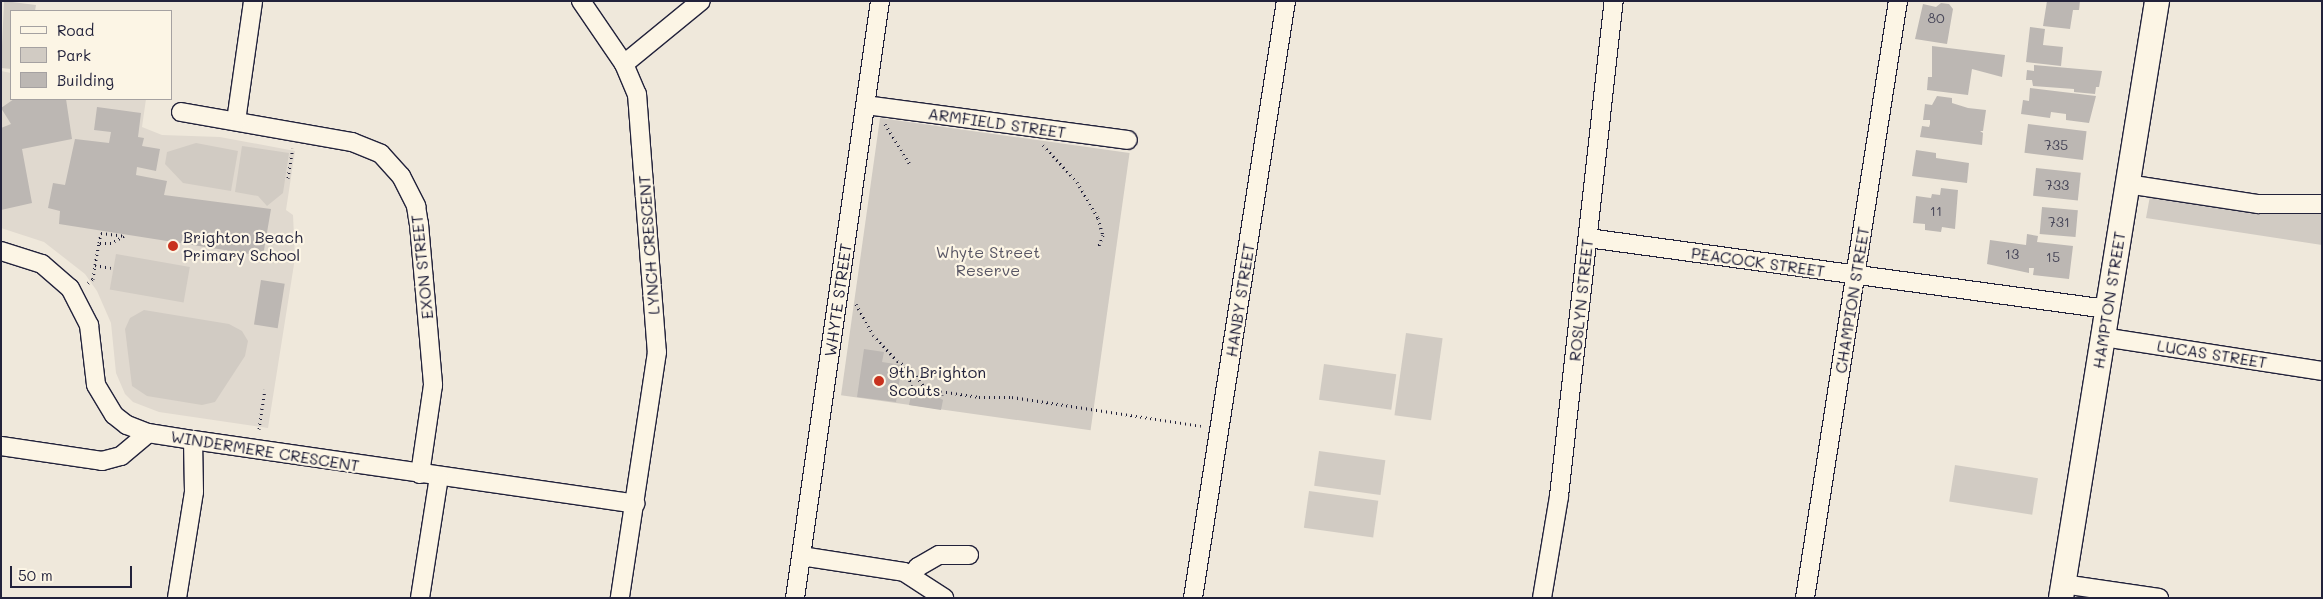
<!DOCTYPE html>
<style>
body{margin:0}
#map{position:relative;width:2323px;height:599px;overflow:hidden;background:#efe8db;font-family:Mali,sans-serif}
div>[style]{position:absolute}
.built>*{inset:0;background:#e0d9cf}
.green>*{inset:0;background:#d1cbc3;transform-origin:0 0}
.building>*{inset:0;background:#bcb7b3;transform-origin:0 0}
.path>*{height:3px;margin-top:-1.5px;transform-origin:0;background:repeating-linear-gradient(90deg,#22223b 0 1px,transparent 0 5px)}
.roads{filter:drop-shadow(1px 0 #22223b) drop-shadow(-1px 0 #22223b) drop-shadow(0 1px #22223b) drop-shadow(0 -1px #22223b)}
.street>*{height:18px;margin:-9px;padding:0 9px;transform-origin:9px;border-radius:9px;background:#fcf5e5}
.secondary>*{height:24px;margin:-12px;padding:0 12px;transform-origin:12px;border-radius:12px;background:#fcf5e5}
.dots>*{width:14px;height:14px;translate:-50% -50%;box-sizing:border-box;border:2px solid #fcf5e5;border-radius:50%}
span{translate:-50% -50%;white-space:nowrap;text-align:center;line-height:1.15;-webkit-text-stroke:4.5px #fcf5e5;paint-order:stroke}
.number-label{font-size:14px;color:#484759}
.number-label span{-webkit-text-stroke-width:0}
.street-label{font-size:16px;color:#22223b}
.poi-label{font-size:16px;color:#22223b}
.left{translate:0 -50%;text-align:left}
.park-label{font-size:16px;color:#575564}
.frame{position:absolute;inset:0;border:2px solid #22223b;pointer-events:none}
.legend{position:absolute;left:10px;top:10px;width:162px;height:90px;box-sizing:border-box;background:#fcf5e5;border:1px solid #a5a1a1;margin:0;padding:6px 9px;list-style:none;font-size:15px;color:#22223b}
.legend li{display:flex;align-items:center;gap:10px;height:25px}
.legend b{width:25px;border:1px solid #a5a1a1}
.scale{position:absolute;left:10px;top:566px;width:122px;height:22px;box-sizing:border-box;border:2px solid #22223b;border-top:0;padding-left:6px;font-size:15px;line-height:18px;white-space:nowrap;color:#22223b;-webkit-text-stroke:4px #fcf5e5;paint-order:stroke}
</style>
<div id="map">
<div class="built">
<div style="clip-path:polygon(1px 71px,11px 73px,11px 99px,146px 99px,142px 127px,162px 135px,220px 137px,295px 151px,286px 210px,293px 215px,295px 258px,268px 428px,159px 412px,133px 402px,125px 394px,116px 373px,111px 323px,97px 291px,85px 274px,44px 242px,1px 228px)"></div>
</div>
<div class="green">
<div style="clip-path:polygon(4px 1px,36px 5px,35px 11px,11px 11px,11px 69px,1px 68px)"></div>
<div style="left:880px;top:118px;width:252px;height:280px;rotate:8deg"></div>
<div style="clip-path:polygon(196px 143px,238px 151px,231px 191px,183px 183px,165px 164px,167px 152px)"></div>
<div style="clip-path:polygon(242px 146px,289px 153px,283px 193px,267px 206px,258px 196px,235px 192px)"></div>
<div style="clip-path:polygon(2150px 196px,2268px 213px,2322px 212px,2322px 245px,2146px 218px)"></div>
<div style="left:116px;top:254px;width:75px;height:36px;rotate:10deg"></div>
<div style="clip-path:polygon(144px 310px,229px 324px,242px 331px,248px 341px,245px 356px,215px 402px,202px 405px,147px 396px,132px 386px,125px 329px,130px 318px)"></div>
<div style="left:1406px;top:333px;width:37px;height:83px;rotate:8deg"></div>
<div style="left:1324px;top:364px;width:73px;height:36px;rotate:8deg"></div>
<div style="left:1319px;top:451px;width:67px;height:35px;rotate:8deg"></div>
<div style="left:1955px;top:465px;width:84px;height:37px;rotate:9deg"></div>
<div style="left:1309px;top:491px;width:70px;height:37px;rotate:8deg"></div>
</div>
<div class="building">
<div style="clip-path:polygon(2047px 1px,2080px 1px,2079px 10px,2073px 10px,2070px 29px,2043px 26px)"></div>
<div style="clip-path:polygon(1941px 3px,1949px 4px,1953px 9px,1947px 44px,1915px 39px,1923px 4px,1936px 7px)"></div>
<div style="clip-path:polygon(2030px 27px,2045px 29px,2043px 45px,2063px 47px,2061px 66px,2026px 62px)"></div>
<div style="clip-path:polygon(1932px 46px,2005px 55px,2002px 77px,1972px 69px,1968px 95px,1927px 90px,1928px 77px,1932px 77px)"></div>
<div style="clip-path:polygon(2034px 65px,2102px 71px,2099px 87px,2096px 87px,2095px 94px,2074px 92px,2074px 89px,2033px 86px,2032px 80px,2026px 80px,2027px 70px,2034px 71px)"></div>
<div style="clip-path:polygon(2030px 88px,2096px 96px,2089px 123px,2066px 120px,2066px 114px,2051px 112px,2050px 118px,2021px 114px,2023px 100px,2029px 101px)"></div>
<div style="clip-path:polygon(1937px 96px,1952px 98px,1952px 103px,1968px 108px,1986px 110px,1983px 131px,1980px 131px,1983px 133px,1982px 145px,1920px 137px,1922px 126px,1929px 127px,1930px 124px,1930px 120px,1923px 120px,1925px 104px,1932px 105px)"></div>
<div style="clip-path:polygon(14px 99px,66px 99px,72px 139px,22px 149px,32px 203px,1px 210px,1px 128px,11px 124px,1px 108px)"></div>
<div style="clip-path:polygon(97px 107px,141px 113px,138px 137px,144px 138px,142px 146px,160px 149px,156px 171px,137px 167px,136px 175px,167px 181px,164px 195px,271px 209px,263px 256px,59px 224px,60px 211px,48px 208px,53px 183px,65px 185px,75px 139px,109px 143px,111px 132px,94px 130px)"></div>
<div style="left:2028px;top:124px;width:59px;height:29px;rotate:7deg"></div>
<div style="clip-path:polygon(1916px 150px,1936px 153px,1936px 158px,1969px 163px,1967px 183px,1912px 176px)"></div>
<div style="left:2036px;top:168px;width:45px;height:28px;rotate:6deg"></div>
<div style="clip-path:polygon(1941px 188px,1958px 190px,1955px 229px,1942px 227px,1941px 232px,1925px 230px,1925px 224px,1913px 223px,1916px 196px,1931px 198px,1932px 194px,1940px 195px)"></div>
<div style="left:2042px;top:207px;width:36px;height:27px;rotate:5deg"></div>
<div style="clip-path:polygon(2027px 234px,2038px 236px,2037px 242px,2073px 246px,2069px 279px,2033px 275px,2034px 268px,2029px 268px,2029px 273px,1987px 264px,1990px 240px,2026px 245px)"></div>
<div style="left:261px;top:280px;width:24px;height:45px;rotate:9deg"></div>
<div style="clip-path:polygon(864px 349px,884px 352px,882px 362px,902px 365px,896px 402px,857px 397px)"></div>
<div style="clip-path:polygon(912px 391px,931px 393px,943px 400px,941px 410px,909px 405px)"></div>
</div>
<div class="path">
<div style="left:885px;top:124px;width:49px;rotate:58.2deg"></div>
<div style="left:1043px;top:145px;width:50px;rotate:47.4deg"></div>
<div style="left:1077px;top:182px;width:42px;rotate:59.7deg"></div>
<div style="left:1098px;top:218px;width:18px;rotate:74deg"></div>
<div style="left:1103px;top:235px;width:14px;rotate:111deg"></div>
<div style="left:288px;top:178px;width:30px;rotate:-81deg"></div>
<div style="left:95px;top:265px;width:16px;rotate:11deg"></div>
<div style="left:88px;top:283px;width:6px;rotate:-39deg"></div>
<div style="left:93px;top:279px;width:14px;rotate:-82deg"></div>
<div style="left:95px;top:265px;width:22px;rotate:-80deg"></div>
<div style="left:99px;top:243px;width:10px;rotate:-79deg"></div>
<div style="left:101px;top:233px;width:23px;rotate:7deg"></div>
<div style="left:124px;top:236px;width:15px;rotate:152deg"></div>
<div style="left:111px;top:243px;width:12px;rotate:180deg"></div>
<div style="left:856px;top:304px;width:35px;rotate:61deg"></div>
<div style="left:873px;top:335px;width:35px;rotate:47deg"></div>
<div style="left:897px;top:361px;width:15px;rotate:28deg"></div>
<div style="left:910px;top:368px;width:26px;rotate:53deg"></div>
<div style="left:926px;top:389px;width:54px;rotate:8.6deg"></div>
<div style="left:979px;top:397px;width:33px"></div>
<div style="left:1012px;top:397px;width:191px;rotate:8.7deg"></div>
<div style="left:905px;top:366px;width:25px;rotate:72deg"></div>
<div style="left:913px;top:390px;width:29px;rotate:10deg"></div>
<div style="left:942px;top:395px;width:3px;rotate:-90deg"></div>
<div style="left:259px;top:429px;width:40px;rotate:-81.5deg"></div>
</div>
<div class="roads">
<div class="street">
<div style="left:581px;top:1px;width:76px;rotate:55.7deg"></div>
<div style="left:624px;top:64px;width:33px;rotate:67deg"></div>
<div style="left:637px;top:94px;width:259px;rotate:85.6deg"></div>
<div style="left:657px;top:352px;width:249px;rotate:98.6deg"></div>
<div style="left:624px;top:64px;width:99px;rotate:-39.3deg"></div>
<div style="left:866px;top:105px;width:264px;rotate:7.6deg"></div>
<div style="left:181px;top:112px;width:174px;rotate:10deg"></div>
<div style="left:352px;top:142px;width:31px;rotate:22deg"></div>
<div style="left:381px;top:154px;width:30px;rotate:48deg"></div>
<div style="left:401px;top:176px;width:34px;rotate:63deg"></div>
<div style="left:416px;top:206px;width:18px;rotate:81deg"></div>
<div style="left:419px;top:224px;width:162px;rotate:85deg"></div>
<div style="left:433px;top:385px;width:90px;rotate:98.3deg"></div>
<div style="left:236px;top:121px;width:121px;rotate:-81.9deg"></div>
<div style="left:2127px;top:184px;width:133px;rotate:8.7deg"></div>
<div style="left:2258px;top:204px;width:64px"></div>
<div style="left:1588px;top:238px;width:524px;rotate:7.79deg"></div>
<div style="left:1px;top:251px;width:43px;rotate:17.6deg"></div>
<div style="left:42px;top:264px;width:37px;rotate:41deg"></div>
<div style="left:70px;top:288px;width:42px;rotate:62.8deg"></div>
<div style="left:89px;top:325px;width:60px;rotate:83.3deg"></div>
<div style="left:96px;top:385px;width:35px;rotate:59deg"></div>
<div style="left:114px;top:415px;width:16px;rotate:38deg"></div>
<div style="left:127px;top:425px;width:22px;rotate:21deg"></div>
<div style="left:148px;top:433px;width:46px;rotate:8.8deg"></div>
<div style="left:193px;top:440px;width:447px;rotate:8.2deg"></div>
<div style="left:2103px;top:337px;width:222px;rotate:8.8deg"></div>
<div style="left:1px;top:446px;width:102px;rotate:8.4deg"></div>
<div style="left:102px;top:461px;width:20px;rotate:-15deg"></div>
<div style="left:121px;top:456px;width:35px;rotate:-40deg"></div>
<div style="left:801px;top:556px;width:104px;rotate:8.8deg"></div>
<div style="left:904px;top:572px;width:48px;rotate:33deg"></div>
<div style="left:912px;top:575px;width:10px;rotate:-53deg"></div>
<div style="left:918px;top:567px;width:24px;rotate:-30deg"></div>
<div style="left:939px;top:555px;width:30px"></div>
<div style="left:2063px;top:584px;width:97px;rotate:8.3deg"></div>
<div style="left:177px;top:598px;width:107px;rotate:-80.9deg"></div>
<div style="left:194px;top:492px;width:52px;rotate:-91.1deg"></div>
<div style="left:420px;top:598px;width:122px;rotate:-81.1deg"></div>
<div style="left:795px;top:598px;width:603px;rotate:-81.9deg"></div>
<div style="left:1193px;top:598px;width:604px;rotate:-81.15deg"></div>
<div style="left:1542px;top:598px;width:103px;rotate:-80.5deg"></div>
<div style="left:1559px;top:496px;width:498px;rotate:-83.7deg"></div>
<div style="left:1805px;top:598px;width:604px;rotate:-81.15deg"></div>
</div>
<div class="secondary">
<div style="left:2061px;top:598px;width:605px;rotate:-80.86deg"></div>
</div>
</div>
<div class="dots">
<div style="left:173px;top:246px;background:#c8321e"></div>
<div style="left:879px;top:381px;background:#c8321e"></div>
</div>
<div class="number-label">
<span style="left:1936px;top:18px">80</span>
<span style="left:2056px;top:145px">735</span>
<span style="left:2057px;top:185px">733</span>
<span style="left:1936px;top:211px">11</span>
<span style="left:2059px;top:222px">731</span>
<span style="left:2012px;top:254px">13</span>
<span style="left:2053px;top:257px">15</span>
</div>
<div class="street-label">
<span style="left:997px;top:123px;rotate:8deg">ARMFIELD STREET</span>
<span style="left:649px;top:245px;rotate:-94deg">LYNCH CRESCENT</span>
<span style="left:1758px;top:262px;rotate:8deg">PEACOCK STREET</span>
<span style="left:422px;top:267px;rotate:-96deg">EXON STREET</span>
<span style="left:838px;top:300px;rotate:-82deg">WHYTE STREET</span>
<span style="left:1240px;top:300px;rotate:-81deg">HANBY STREET</span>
<span style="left:1581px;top:300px;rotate:-84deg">ROSLYN STREET</span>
<span style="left:1852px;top:300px;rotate:-81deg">CHAMPION STREET</span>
<span style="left:2109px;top:300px;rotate:-81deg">HAMPTON STREET</span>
<span style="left:2212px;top:354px;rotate:9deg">LUCAS STREET</span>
<span style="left:265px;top:451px;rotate:9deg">WINDERMERE CRESCENT</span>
</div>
<div class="poi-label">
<span class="left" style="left:183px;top:246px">Brighton Beach<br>Primary School</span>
<span class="left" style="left:889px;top:381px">9th Brighton<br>Scouts</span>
</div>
<div class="park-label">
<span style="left:988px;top:261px">Whyte Street<br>Reserve</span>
</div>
<div class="frame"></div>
<ul class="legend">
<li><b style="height:6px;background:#fcf5e5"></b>Road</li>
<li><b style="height:14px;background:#d1cbc3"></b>Park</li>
<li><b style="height:14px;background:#bcb7b3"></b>Building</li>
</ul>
<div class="scale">50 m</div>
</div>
